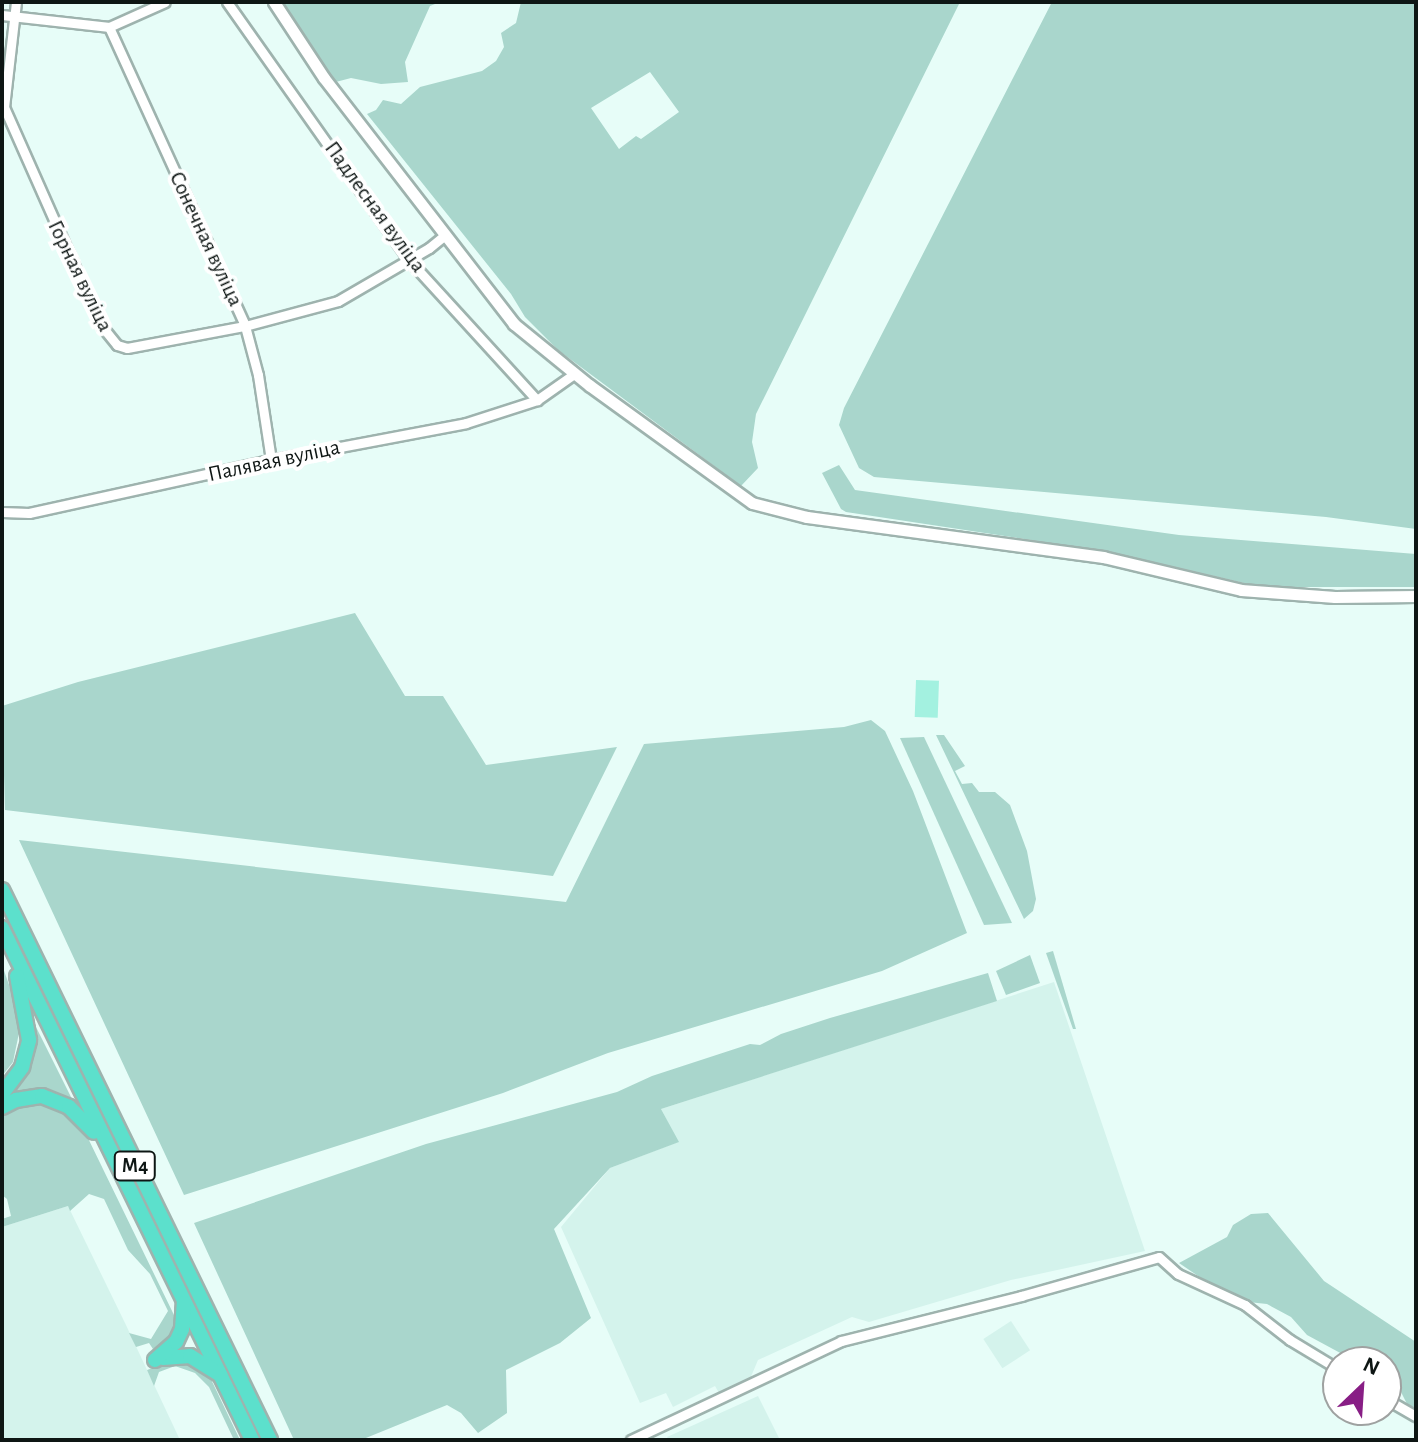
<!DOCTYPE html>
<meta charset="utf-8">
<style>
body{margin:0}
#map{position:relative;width:1418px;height:1442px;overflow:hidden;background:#e7fdf8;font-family:"Alegreya Sans",sans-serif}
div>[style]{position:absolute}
.built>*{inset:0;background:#d4f3ec;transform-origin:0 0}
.green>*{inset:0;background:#a9d6cc}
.water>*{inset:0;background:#a3f1e0;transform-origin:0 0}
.roads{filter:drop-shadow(2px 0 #9eb3ae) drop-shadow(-2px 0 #9eb3ae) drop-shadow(0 2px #9eb3ae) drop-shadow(0 -2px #9eb3ae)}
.minor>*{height:9px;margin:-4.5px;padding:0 4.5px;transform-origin:4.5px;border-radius:4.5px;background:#fff}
.tertiary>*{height:11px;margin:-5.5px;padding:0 5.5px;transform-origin:5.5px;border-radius:5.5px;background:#fff}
.trunk>*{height:14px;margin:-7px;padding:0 7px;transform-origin:7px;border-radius:7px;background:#5ce0cc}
span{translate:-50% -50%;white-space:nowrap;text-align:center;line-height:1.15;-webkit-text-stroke:8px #fff;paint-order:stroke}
.shield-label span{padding:2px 6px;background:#fff;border:2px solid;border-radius:6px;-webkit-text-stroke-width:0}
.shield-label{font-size:20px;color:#0e1614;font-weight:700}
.street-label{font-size:22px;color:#0e1614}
.frame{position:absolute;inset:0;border:4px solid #0e1614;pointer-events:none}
.north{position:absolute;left:1322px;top:1346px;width:80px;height:80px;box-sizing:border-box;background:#fff;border:2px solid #9fa2a1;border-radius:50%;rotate:25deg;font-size:22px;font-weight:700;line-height:32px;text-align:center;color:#0e1614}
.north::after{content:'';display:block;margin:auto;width:28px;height:36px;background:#881e85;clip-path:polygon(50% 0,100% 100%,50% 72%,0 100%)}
</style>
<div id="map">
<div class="built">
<div style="clip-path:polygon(1054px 982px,1145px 1251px,1011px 1280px,869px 1322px,852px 1317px,758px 1360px,750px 1379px,719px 1393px,715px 1386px,673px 1407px,666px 1393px,640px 1403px,561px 1227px,610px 1168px,678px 1142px,661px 1109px)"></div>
<div style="clip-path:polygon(68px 1206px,125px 1323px,180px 1440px,2px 1440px,2px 1227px)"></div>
<div style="left:1011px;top:1321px;width:35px;height:33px;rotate:57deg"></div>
<div style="clip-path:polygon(758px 1396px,780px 1440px,669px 1440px,667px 1437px)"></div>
</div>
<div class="green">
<div style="clip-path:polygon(280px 2px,440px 2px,430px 6px,405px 62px,408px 82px,381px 84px,351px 78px,332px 83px)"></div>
<div style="clip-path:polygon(evenodd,521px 2px,960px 2px,756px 414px,752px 442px,758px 468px,741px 486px,558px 350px,525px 317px,511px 294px,367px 114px,376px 110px,383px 100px,401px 104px,420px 87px,482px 71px,496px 61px,504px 47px,501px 33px,516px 23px,521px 2px,650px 72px,679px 112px,641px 139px,636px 136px,619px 149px,591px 108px,650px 72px)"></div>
<div style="clip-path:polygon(1052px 2px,1416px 2px,1416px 529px,1326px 517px,874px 477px,859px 468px,839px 425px,844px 408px)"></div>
<div style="clip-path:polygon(839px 465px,855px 490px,1179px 535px,1416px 554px,1416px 587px,1261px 587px,1111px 552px,846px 512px,841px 509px,822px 473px)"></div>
<div style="clip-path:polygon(355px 613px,405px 696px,443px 696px,486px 765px,617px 747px,553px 876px,5px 810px,2px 706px,78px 682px)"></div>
<div style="clip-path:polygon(871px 720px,885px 731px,913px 791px,967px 933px,882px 971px,608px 1053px,503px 1093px,184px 1195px,19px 840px,566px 902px,644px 744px,844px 727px)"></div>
<div style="clip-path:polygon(936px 735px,944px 735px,965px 766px,955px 771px,962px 784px,972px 783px,979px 792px,995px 792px,1010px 805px,1027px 851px,1036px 899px,1033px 911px,1024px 919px)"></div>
<div style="clip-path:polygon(924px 737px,1012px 923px,984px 925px,900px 738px)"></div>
<div style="clip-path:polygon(1053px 951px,1076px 1029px,1073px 1029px,1046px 953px)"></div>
<div style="clip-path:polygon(1030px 955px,1040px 983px,1006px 995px,996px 971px)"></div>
<div style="clip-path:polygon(2px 965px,19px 1013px,19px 1033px,13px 1062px,2px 1076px)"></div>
<div style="clip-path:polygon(988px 973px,997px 1001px,661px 1109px,679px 1142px,610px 1168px,554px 1229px,591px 1318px,560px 1343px,506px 1370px,507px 1413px,478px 1433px,461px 1413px,447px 1405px,361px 1440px,294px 1440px,194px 1223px,426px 1144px,617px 1092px,652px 1076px,750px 1044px,760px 1045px,781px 1034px,830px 1018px)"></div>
<div style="clip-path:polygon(35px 1025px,73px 1101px,41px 1091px,2px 1100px,34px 1048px)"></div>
<div style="clip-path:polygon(39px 1099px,59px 1106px,85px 1132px,174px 1315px,175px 1326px,166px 1344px,153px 1349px,149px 1343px,136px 1347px,129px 1333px,151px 1339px,168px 1311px,150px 1274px,128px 1250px,104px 1199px,89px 1194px,70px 1211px,68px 1206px,2px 1227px,2px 1219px,11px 1216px,7px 1199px,2px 1195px,2px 1112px)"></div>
<div style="clip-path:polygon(1268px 1213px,1324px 1281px,1416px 1342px,1416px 1408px,1407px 1404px,1395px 1380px,1386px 1374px,1386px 1362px,1364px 1362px,1344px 1355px,1307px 1335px,1291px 1317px,1267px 1304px,1248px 1302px,1201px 1278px,1179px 1263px,1227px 1237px,1233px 1225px,1251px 1214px)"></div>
<div style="clip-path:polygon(177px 1359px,208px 1373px,240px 1440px,234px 1440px,209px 1387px,195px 1373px,175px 1366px,159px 1372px,154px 1386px,147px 1370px)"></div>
</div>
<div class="water">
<div style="left:916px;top:680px;width:23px;height:37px;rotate:2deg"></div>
</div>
<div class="roads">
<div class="minor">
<div style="left:16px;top:2px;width:106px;rotate:96.5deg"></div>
<div style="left:4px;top:107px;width:237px;rotate:66.1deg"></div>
<div style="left:100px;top:324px;width:27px;rotate:51deg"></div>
<div style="left:117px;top:345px;width:10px;rotate:17deg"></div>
<div style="left:127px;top:348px;width:120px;rotate:-10.6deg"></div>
<div style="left:245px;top:326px;width:96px;rotate:-15deg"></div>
<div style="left:338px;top:301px;width:105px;rotate:-30.2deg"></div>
<div style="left:429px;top:248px;width:21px;rotate:-39deg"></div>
<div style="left:227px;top:2px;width:316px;rotate:54.8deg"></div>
<div style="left:409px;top:260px;width:190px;rotate:47.6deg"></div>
<div style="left:2px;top:15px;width:108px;rotate:6.4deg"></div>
<div style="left:109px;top:27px;width:61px;rotate:-24.1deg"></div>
<div style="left:109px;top:27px;width:328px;rotate:65.5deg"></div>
<div style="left:245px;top:326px;width:51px;rotate:75.1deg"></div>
<div style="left:258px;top:375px;width:86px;rotate:81.3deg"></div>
<div style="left:2px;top:512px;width:27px;rotate:2deg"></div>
<div style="left:29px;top:513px;width:248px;rotate:-12.4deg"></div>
<div style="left:271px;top:460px;width:198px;rotate:-10.7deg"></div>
<div style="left:466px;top:423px;width:75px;rotate:-17.9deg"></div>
<div style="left:537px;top:400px;width:45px;rotate:-35.1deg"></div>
<div style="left:1386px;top:1399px;width:34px;rotate:30deg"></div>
<div style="left:631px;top:1440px;width:232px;rotate:-25.2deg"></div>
<div style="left:841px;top:1341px;width:186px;rotate:-14deg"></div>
<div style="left:1021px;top:1296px;width:143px;rotate:-15.8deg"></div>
<div style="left:1159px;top:1257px;width:25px;rotate:42deg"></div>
<div style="left:1178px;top:1274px;width:74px;rotate:24.8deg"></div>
<div style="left:1245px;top:1305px;width:57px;rotate:37.9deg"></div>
<div style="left:1290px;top:1340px;width:56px;rotate:31.1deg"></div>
</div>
<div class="tertiary">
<div style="left:274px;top:2px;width:91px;rotate:56.7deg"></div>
<div style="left:324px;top:78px;width:311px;rotate:52.3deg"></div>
<div style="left:514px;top:324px;width:97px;rotate:39.1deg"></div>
<div style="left:589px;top:385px;width:201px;rotate:35.9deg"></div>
<div style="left:752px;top:503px;width:57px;rotate:14.3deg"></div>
<div style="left:807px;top:517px;width:299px;rotate:7.7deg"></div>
<div style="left:1103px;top:557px;width:142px;rotate:13.4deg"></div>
<div style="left:1241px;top:590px;width:94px;rotate:4.3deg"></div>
<div style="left:1335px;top:597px;width:81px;rotate:-0.7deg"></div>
</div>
<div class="trunk">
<div style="left:2px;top:890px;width:612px;rotate:64.02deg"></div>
<div style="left:2px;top:928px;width:570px;rotate:63.97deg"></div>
<div style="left:2px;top:1094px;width:34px;rotate:-53deg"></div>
<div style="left:22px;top:1067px;width:28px;rotate:-75deg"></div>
<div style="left:29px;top:1040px;width:65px;rotate:-100.6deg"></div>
<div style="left:2px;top:1107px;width:16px;rotate:-27deg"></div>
<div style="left:16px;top:1100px;width:26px;rotate:-9deg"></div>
<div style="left:42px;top:1096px;width:29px;rotate:22deg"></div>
<div style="left:69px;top:1107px;width:35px;rotate:45deg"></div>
<div style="left:163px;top:1358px;width:27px;rotate:-4deg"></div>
<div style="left:190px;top:1356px;width:36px;rotate:32deg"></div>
<div style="left:155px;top:1360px;width:28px;rotate:-41deg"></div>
<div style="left:176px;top:1342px;width:14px;rotate:-65deg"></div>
<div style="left:182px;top:1329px;width:26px;rotate:-86deg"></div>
</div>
</div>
<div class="shield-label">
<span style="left:135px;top:1166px">М4</span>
</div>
<div class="street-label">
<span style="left:375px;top:207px;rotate:54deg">Падлесная вуліца</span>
<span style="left:206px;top:239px;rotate:65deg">Сонечная вуліца</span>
<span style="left:80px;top:276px;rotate:64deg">Горная вуліца</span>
<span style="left:274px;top:461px;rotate:-12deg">Палявая вуліца</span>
</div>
<div class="frame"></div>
<div class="north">N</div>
</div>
